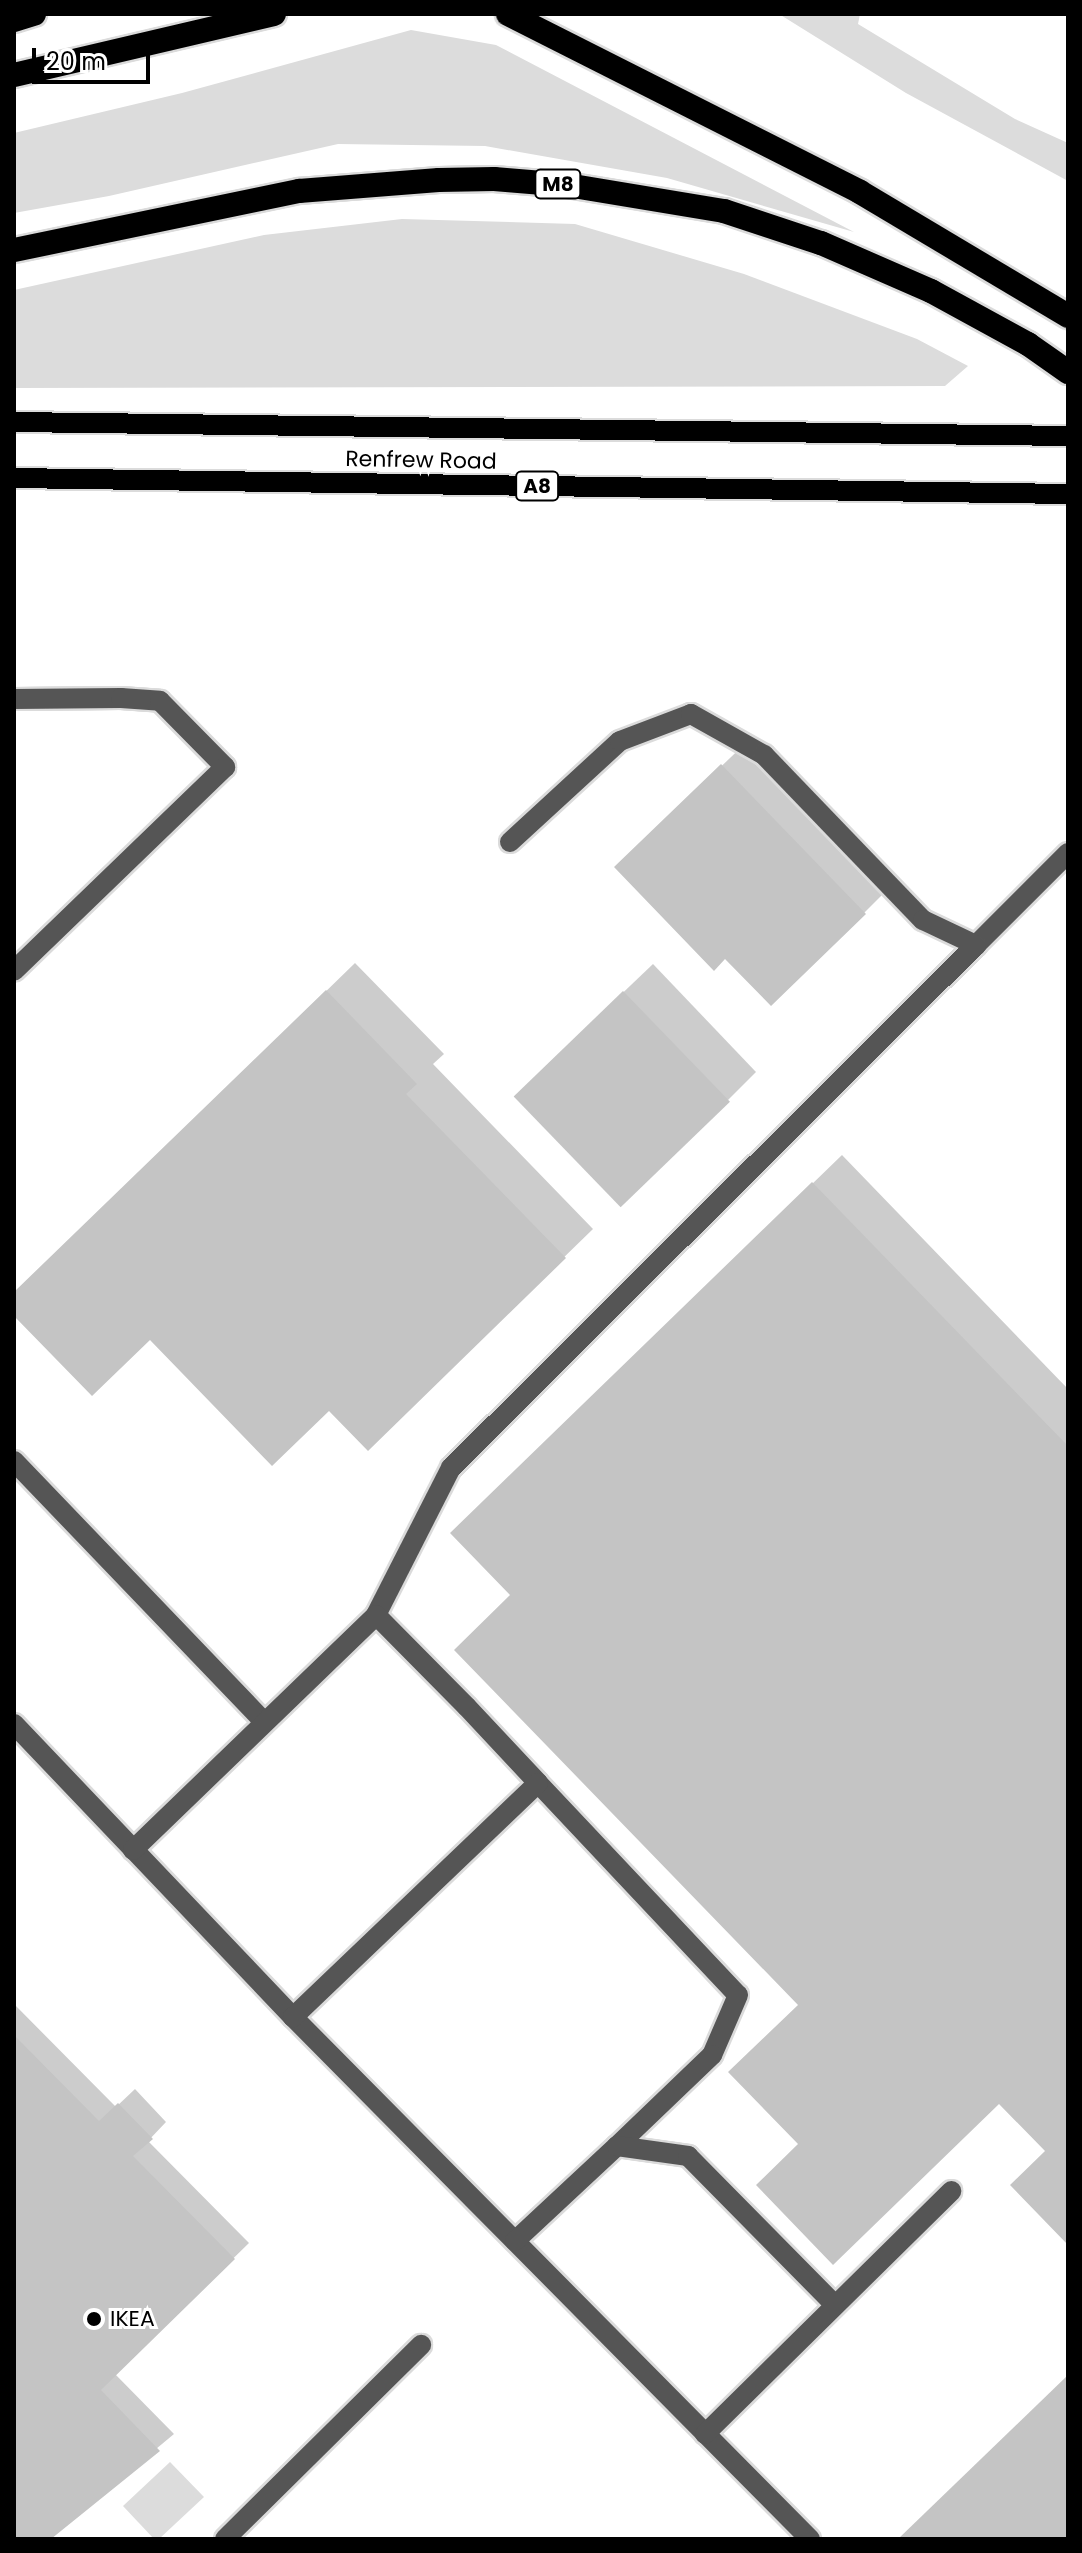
<!DOCTYPE html>
<style>
body{margin:0}
#map{position:relative;width:1082px;height:2553px;overflow:hidden;background:#fff;font-family:Poppins,sans-serif}
div>[style]{position:absolute}
.green>*{inset:0;background:#dcdcdc}
.shadow>*{inset:0;background:#0003}
.building>*{inset:0;background:#c4c4c4;transform-origin:0 0}
.roads{filter:drop-shadow(2px 0 #dbdbdb) drop-shadow(-2px 0 #dbdbdb) drop-shadow(0 2px #dbdbdb) drop-shadow(0 -2px #dbdbdb)}
.minor>*{height:20px;margin:-10px;padding:0 10px;transform-origin:10px;border-radius:10px;background:#555}
.major>*{height:20px;margin:-10px;padding:0 10px;transform-origin:10px;border-radius:10px;background:#000}
.highway>*{height:24px;margin:-12px;padding:0 12px;transform-origin:12px;border-radius:12px;background:#000}
.dots>*{width:22px;height:22px;translate:-50% -50%;box-sizing:border-box;border:4px solid #fff;border-radius:50%}
span{translate:-50% -50%;white-space:nowrap;text-align:center;line-height:1.15;-webkit-text-stroke:6px #fff;paint-order:stroke}
.shield-label span{padding:2px 6px;background:#fff;border:2px solid;border-radius:6px;-webkit-text-stroke-width:0}
.shield-label{font-size:20px;color:#000;font-weight:700}
.street-label{font-size:22px;color:#000}
.poi-label{font-size:22px;color:#000}
.left{translate:0 -50%;text-align:left}
.frame{position:absolute;inset:0;border:16px solid #000;pointer-events:none}
.scale{position:absolute;left:32px;top:48px;width:118px;height:36px;box-sizing:border-box;border:4px solid #000;border-top:0;padding-left:10px;font-size:24px;line-height:28px;white-space:nowrap;color:#000;-webkit-text-stroke:6px #fff;paint-order:stroke}
</style>
<div id="map">
<div class="green">
<div style="clip-path:polygon(779px 14px,860px 14px,858px 24px,1015px 119px,1068px 143px,1068px 181px,906px 93px)"></div>
<div style="clip-path:polygon(411px 30px,496px 45px,854px 232px,667px 178px,485px 146px,338px 144px,109px 196px,14px 213px,14px 133px,182px 93px)"></div>
<div style="clip-path:polygon(402px 219px,575px 224px,744px 274px,917px 339px,968px 366px,945px 386px,14px 388px,14px 290px,264px 235px)"></div>
<div style="clip-path:polygon(170px 2462px,204px 2497px,159px 2539px,154px 2539px,123px 2506px)"></div>
</div>
<div class="shadow">
<div style="clip-path:polygon(751px 738px,893px 884px,864px 913px,645px 839px)"></div>
<div style="clip-path:polygon(355px 963px,444px 1054px,433px 1064px,593px 1229px,368px 1448px,329px 1408px,150px 1337px,14px 1313px,14px 1295px)"></div>
<div style="clip-path:polygon(653px 964px,756px 1072px,728px 1100px,544px 1068px)"></div>
<div style="clip-path:polygon(842px 1155px,1068px 1389px,1068px 2243px,1047px 2151px,999px 2101px,800px 2144px,800px 2005px,513px 1594px,481px 1505px)"></div>
<div style="clip-path:polygon(14px 2004px,116px 2107px,135px 2089px,166px 2122px,148px 2141px,249px 2243px,115px 2374px,174px 2434px,48px 2539px,14px 2539px)"></div>
</div>
<div class="building">
<div style="clip-path:polygon(721px 764px,866px 914px,771px 1006px,725px 959px,714px 971px,614px 867px)"></div>
<div style="clip-path:polygon(326px 990px,417px 1084px,406px 1094px,566px 1258px,368px 1451px,329px 1411px,272px 1466px,150px 1340px,92px 1396px,14px 1316px,14px 1292px)"></div>
<div style="left:623px;top:991px;width:154px;height:152px;rotate:46deg"></div>
<div style="clip-path:polygon(812px 1182px,1068px 1446px,1068px 2245px,1010px 2185px,1045px 2151px,999px 2104px,833px 2265px,756px 2185px,798px 2144px,728px 2072px,798px 2005px,454px 1650px,510px 1595px,450px 1533px)"></div>
<div style="clip-path:polygon(14px 2035px,99px 2121px,118px 2103px,153px 2139px,133px 2156px,235px 2259px,101px 2390px,160px 2451px,51px 2539px,14px 2539px)"></div>
<div style="clip-path:polygon(1068px 2375px,1068px 2539px,898px 2539px)"></div>
</div>
<div class="roads">
<div class="minor">
<div style="left:14px;top:699px;width:107px;rotate:-0.5deg"></div>
<div style="left:121px;top:698px;width:39px;rotate:4deg"></div>
<div style="left:160px;top:701px;width:93px;rotate:45.4deg"></div>
<div style="left:225px;top:767px;width:293px;rotate:136deg"></div>
<div style="left:510px;top:842px;width:149px;rotate:-42.6deg"></div>
<div style="left:620px;top:741px;width:76px;rotate:-20.8deg"></div>
<div style="left:691px;top:714px;width:84px;rotate:29.3deg"></div>
<div style="left:764px;top:755px;width:229px;rotate:46.1deg"></div>
<div style="left:923px;top:920px;width:59px;rotate:25.3deg"></div>
<div style="left:976px;top:945px;width:130px;rotate:-45deg"></div>
<div style="left:14px;top:1461px;width:361px;rotate:46.2deg"></div>
<div style="left:376px;top:1615px;width:165px;rotate:-63deg"></div>
<div style="left:451px;top:1468px;width:741px;rotate:-44.89deg"></div>
<div style="left:14px;top:1724px;width:405px;rotate:46.4deg"></div>
<div style="left:293px;top:2017px;width:735px;rotate:45.28deg"></div>
<div style="left:538px;top:1783px;width:291px;rotate:46.7deg"></div>
<div style="left:738px;top:1995px;width:65px;rotate:113.4deg"></div>
<div style="left:712px;top:2055px;width:132px;rotate:136.2deg"></div>
<div style="left:133px;top:1850px;width:338px;rotate:-44deg"></div>
<div style="left:376px;top:1615px;width:129px;rotate:45.3deg"></div>
<div style="left:467px;top:1707px;width:104px;rotate:46.9deg"></div>
<div style="left:538px;top:1783px;width:339px;rotate:136.3deg"></div>
<div style="left:515px;top:2241px;width:139px;rotate:-43deg"></div>
<div style="left:617px;top:2146px;width:72px;rotate:8deg"></div>
<div style="left:688px;top:2156px;width:209px;rotate:45.4deg"></div>
<div style="left:705px;top:2434px;width:346px;rotate:-44.6deg"></div>
<div style="left:225px;top:2539px;width:276px;rotate:-44.7deg"></div>
</div>
<div class="major">
<div style="left:14px;top:422px;width:1054px;rotate:0.76deg"></div>
<div style="left:14px;top:478px;width:1054px;rotate:0.87deg"></div>
</div>
<div class="highway">
<div style="left:508px;top:14px;width:394px;rotate:26.8deg"></div>
<div style="left:860px;top:192px;width:242px;rotate:30.8deg"></div>
<div style="left:14px;top:20px;width:21px;rotate:-17deg"></div>
<div style="left:14px;top:75px;width:267px;rotate:-13.2deg"></div>
<div style="left:14px;top:250px;width:291px;rotate:-11.7deg"></div>
<div style="left:299px;top:191px;width:140px;rotate:-4.5deg"></div>
<div style="left:439px;top:180px;width:55px;rotate:-1deg"></div>
<div style="left:494px;top:179px;width:73px;rotate:4.7deg"></div>
<div style="left:567px;top:185px;width:159px;rotate:9.4deg"></div>
<div style="left:724px;top:211px;width:102px;rotate:18.3deg"></div>
<div style="left:821px;top:243px;width:120px;rotate:23.6deg"></div>
<div style="left:931px;top:291px;width:111px;rotate:28.7deg"></div>
<div style="left:1028px;top:344px;width:49px;rotate:35deg"></div>
</div>
</div>
<div class="dots">
<div style="left:94px;top:2319px;background:#000"></div>
</div>
<div class="shield-label">
<span style="left:558px;top:184px">M8</span>
<span style="left:537px;top:486px">A8</span>
</div>
<div class="street-label">
<span style="left:421px;top:460px;rotate:1deg">Renfrew Road</span>
</div>
<div class="poi-label">
<span class="left" style="left:110px;top:2319px">IKEA</span>
</div>
<div class="frame"></div>
<div class="scale">20 m</div>
</div>
